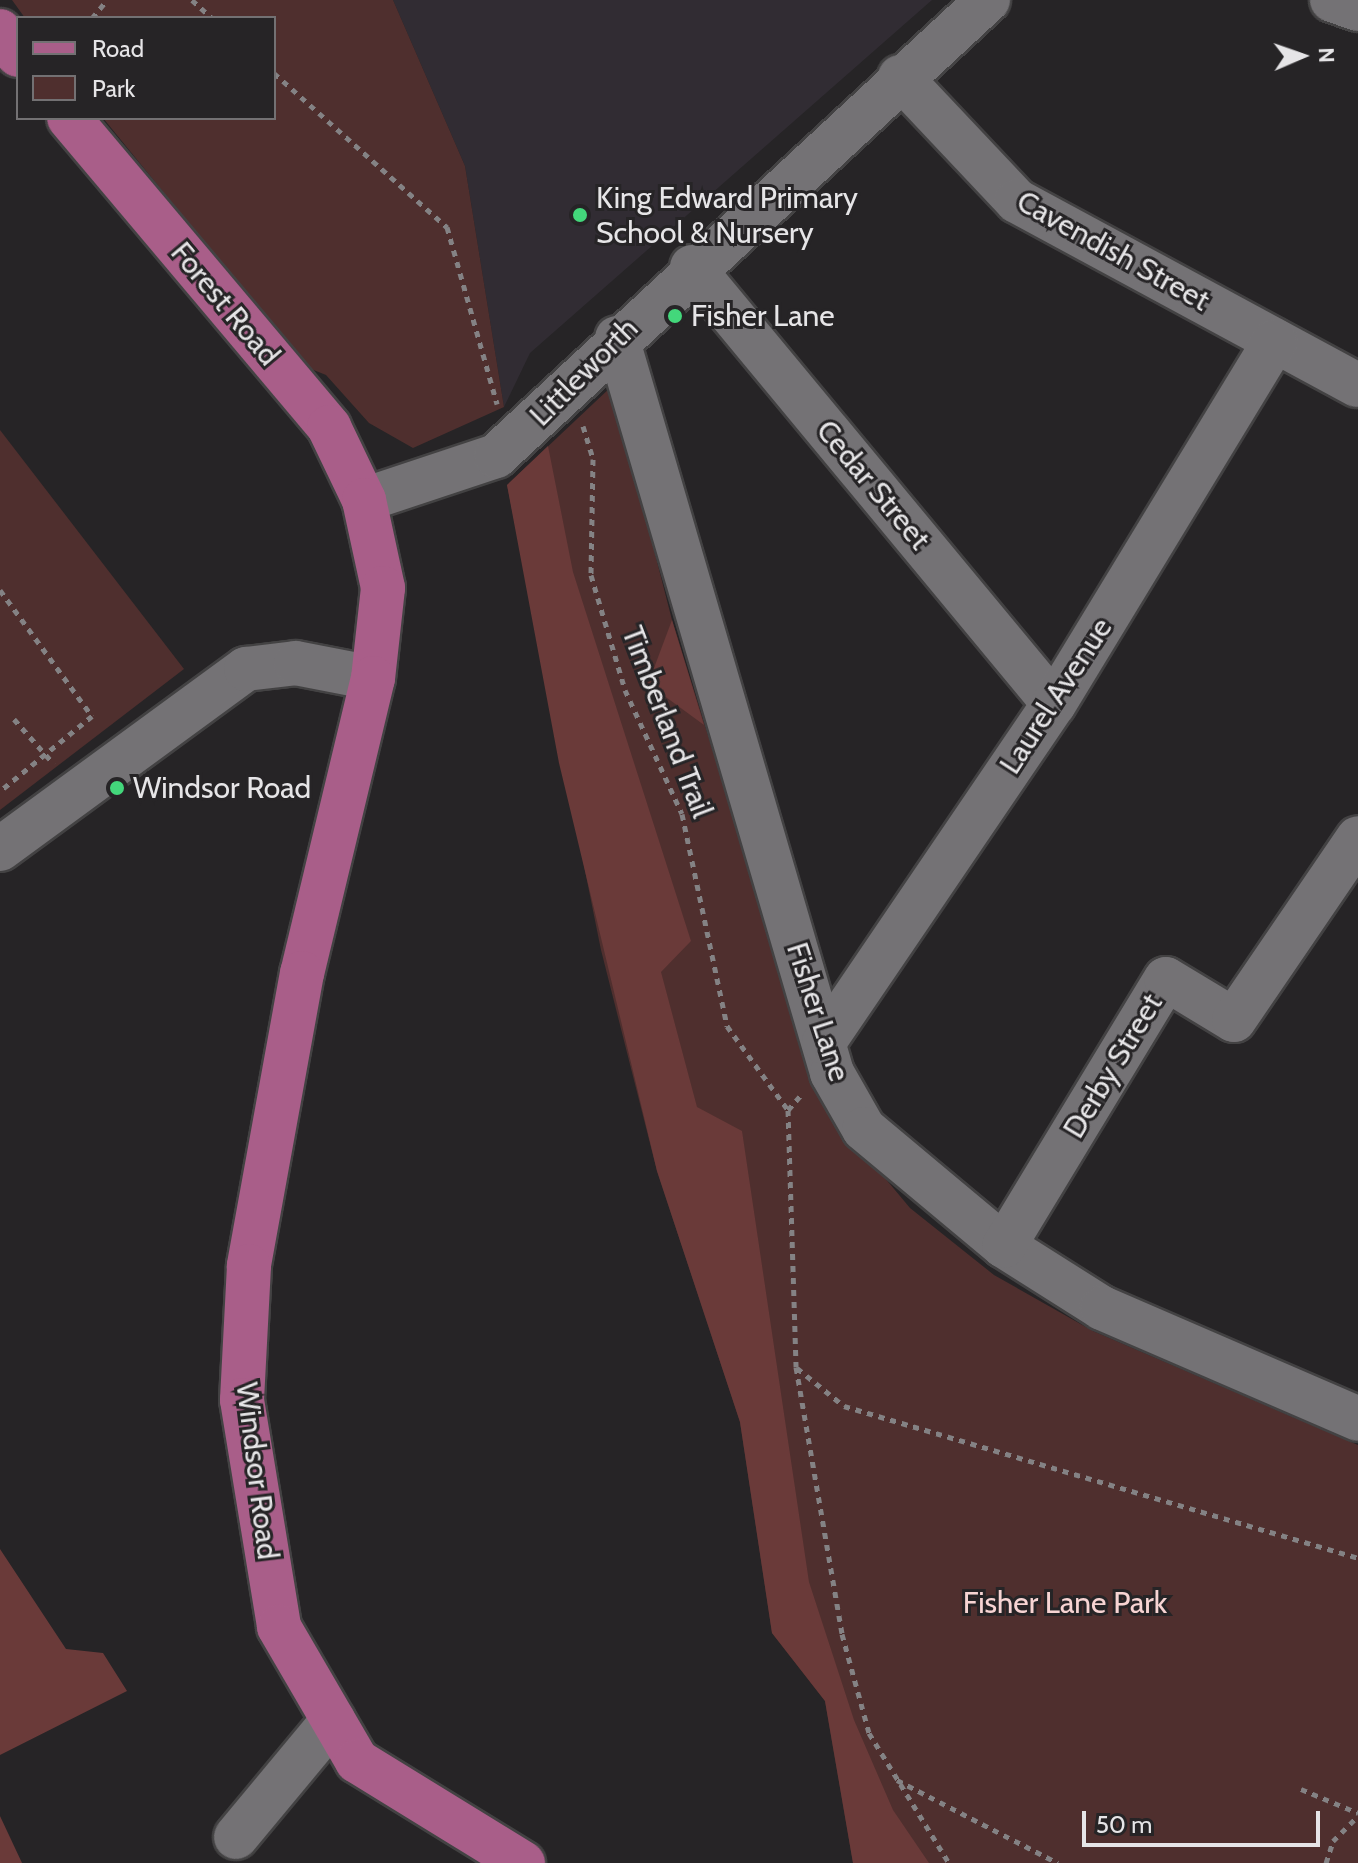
<!DOCTYPE html>
<style>
body{margin:0}
#map{position:relative;width:1358px;height:1863px;overflow:hidden;background:#262426;font-family:Cabin,sans-serif}
div>[style]{position:absolute}
.built>*{inset:0;background:#312c33}
.green>*{inset:0;background:#4f2f2e}
.forest>*{inset:0;background:#6a3a39}
.path>*{height:5px;margin-top:-2.5px;transform-origin:0;background:repeating-linear-gradient(90deg,#848284 0 6px,transparent 0 12px)}
.roads{filter:drop-shadow(2px 0 #434243) drop-shadow(-2px 0 #434243) drop-shadow(0 2px #434243) drop-shadow(0 -2px #434243)}
.minor>*{height:44px;margin:-22px;padding:0 22px;transform-origin:22px;border-radius:22px;background:#747275}
.major>*{height:44px;margin:-22px;padding:0 22px;transform-origin:22px;border-radius:22px;background:#a95e89}
.dots>*{width:22px;height:22px;translate:-50% -50%;box-sizing:border-box;border:4px solid #262426;border-radius:50%}
span{translate:-50% -50%;white-space:nowrap;text-align:center;line-height:1.15;-webkit-text-stroke:6px #262426;paint-order:stroke}
.poi-label{font-size:30px;color:#e6e5e7}
.left{translate:0 -50%;text-align:left}
.street-label{font-size:30px;color:#e6e5e7}
.park-label{font-size:30px;color:#f7d4d3}
.legend{position:absolute;left:16px;top:16px;width:260px;height:104px;box-sizing:border-box;background:#262426;border:2px solid #737173;margin:0;padding:10px 14px;list-style:none;font-size:24px;color:#e6e5e7}
.legend li{display:flex;align-items:center;gap:16px;height:40px}
.legend b{width:40px;border:2px solid #737173}
.north{position:absolute;left:1262px;top:16px;width:80px;height:80px;-webkit-text-stroke:6px #262426;paint-order:stroke;rotate:88deg;font-size:22px;font-weight:700;line-height:32px;text-align:center;color:#e6e5e7}
.north::after{content:'';display:block;margin:auto;width:28px;height:36px;background:#e6e5e7;clip-path:polygon(50% 0,100% 100%,50% 72%,0 100%)}
.scale{position:absolute;left:1082px;top:1811px;width:238px;height:36px;box-sizing:border-box;border:4px solid #e6e5e7;border-top:0;padding-left:10px;font-size:24px;line-height:28px;white-space:nowrap;color:#e6e5e7;-webkit-text-stroke:6px #262426;paint-order:stroke}
</style>
<div id="map">
<div class="built">
<div style="clip-path:polygon(393px 0,932px 0,530px 353px,504px 407px,465px 166px)"></div>
</div>
<div class="green">
<div style="clip-path:polygon(12px 0,393px 0,465px 166px,504px 407px,413px 448px,369px 423px,326px 375px,306px 367px,103px 118px,274px 118px,274px 18px,25px 18px)"></div>
<div style="clip-path:polygon(612px 386px,672px 620px,823px 1104px,910px 1208px,994px 1275px,1093px 1331px,1358px 1445px,1358px 1863px,853px 1863px,825px 1701px,772px 1633px,740px 1422px,657px 1171px,601px 950px,507px 485px)"></div>
<div style="clip-path:polygon(0 430px,184px 669px,0 810px)"></div>
</div>
<div class="forest">
<div style="clip-path:polygon(548px 446px,573px 572px,691px 941px,661px 972px,697px 1107px,742px 1131px,809px 1582px,854px 1720px,893px 1810px,929px 1863px,853px 1863px,825px 1701px,772px 1633px,740px 1422px,657px 1171px,559px 763px,507px 485px)"></div>
<div style="clip-path:polygon(672px 620px,704px 725px,648px 684px)"></div>
<div style="clip-path:polygon(0 1549px,66px 1649px,103px 1653px,127px 1691px,0 1755px)"></div>
<div style="clip-path:polygon(0 1816px,22px 1863px,0 1863px)"></div>
</div>
<div class="path">
<div style="left:192px;top:0;width:27px;rotate:42deg"></div>
<div style="left:92px;top:18px;width:23px;rotate:-50deg"></div>
<div style="left:274px;top:73px;width:232px;rotate:41.7deg"></div>
<div style="left:447px;top:227px;width:184px;rotate:74.2deg"></div>
<div style="left:583px;top:426px;width:34px;rotate:73deg"></div>
<div style="left:593px;top:459px;width:116px;rotate:91deg"></div>
<div style="left:591px;top:575px;width:120px;rotate:73.5deg"></div>
<div style="left:625px;top:690px;width:136px;rotate:65.3deg"></div>
<div style="left:682px;top:814px;width:217px;rotate:78deg"></div>
<div style="left:727px;top:1026px;width:104px;rotate:54deg"></div>
<div style="left:788px;top:1110px;width:257px;rotate:88.2deg"></div>
<div style="left:796px;top:1367px;width:271px;rotate:80.2deg"></div>
<div style="left:842px;top:1634px;width:103px;rotate:74.7deg"></div>
<div style="left:869px;top:1733px;width:153px;rotate:58.4deg"></div>
<div style="left:0;top:590px;width:156px;rotate:53.9deg"></div>
<div style="left:92px;top:716px;width:119px;rotate:140.8deg"></div>
<div style="left:14px;top:719px;width:60px;rotate:48.4deg"></div>
<div style="left:788px;top:1110px;width:23px;rotate:-49deg"></div>
<div style="left:797px;top:1368px;width:60px;rotate:39deg"></div>
<div style="left:844px;top:1406px;width:536px;rotate:16.47deg"></div>
<div style="left:897px;top:1780px;width:181px;rotate:27.3deg"></div>
<div style="left:1301px;top:1789px;width:62px;rotate:22.8deg"></div>
<div style="left:1326px;top:1863px;width:23px;rotate:-72deg"></div>
<div style="left:1333px;top:1841px;width:35px;rotate:-45deg"></div>
</div>
<div class="roads">
<div class="minor">
<div style="left:1332px;top:0;width:28px;rotate:19deg"></div>
<div style="left:900px;top:77px;width:170px;rotate:46.7deg"></div>
<div style="left:1017px;top:201px;width:387px;rotate:28.4deg"></div>
<div style="left:692px;top:267px;width:567px;rotate:50.36deg"></div>
<div style="left:617px;top:338px;width:766px;rotate:73.69deg"></div>
<div style="left:832px;top:1073px;width:64px;rotate:60.3deg"></div>
<div style="left:864px;top:1129px;width:182px;rotate:39.9deg"></div>
<div style="left:1004px;top:1246px;width:116px;rotate:32.3deg"></div>
<div style="left:1102px;top:1308px;width:279px;rotate:23.4deg"></div>
<div style="left:364px;top:500px;width:139px;rotate:-18.4deg"></div>
<div style="left:496px;top:456px;width:671px;rotate:-42.83deg"></div>
<div style="left:0;top:849px;width:305px;rotate:-36.2deg"></div>
<div style="left:246px;top:669px;width:50px;rotate:-6.8deg"></div>
<div style="left:296px;top:663px;width:78px;rotate:11deg"></div>
<div style="left:824px;top:1042px;width:409px;rotate:-55.8deg"></div>
<div style="left:1054px;top:704px;width:425px;rotate:-58.7deg"></div>
<div style="left:1004px;top:1246px;width:312px;rotate:-58.8deg"></div>
<div style="left:1166px;top:979px;width:79px;rotate:31.1deg"></div>
<div style="left:1234px;top:1020px;width:220px;rotate:-55.7deg"></div>
<div style="left:236px;top:1837px;width:152px;rotate:-50.3deg"></div>
</div>
<div class="major">
<div style="left:0;top:31px;width:30px;rotate:53deg"></div>
<div style="left:69px;top:118px;width:404px;rotate:49.9deg"></div>
<div style="left:329px;top:427px;width:81px;rotate:64.4deg"></div>
<div style="left:364px;top:500px;width:90px;rotate:77.8deg"></div>
<div style="left:383px;top:588px;width:91px;rotate:96.3deg"></div>
<div style="left:373px;top:678px;width:303px;rotate:103.5deg"></div>
<div style="left:302px;top:973px;width:298px;rotate:100.3deg"></div>
<div style="left:249px;top:1266px;width:134px;rotate:93deg"></div>
<div style="left:242px;top:1400px;width:230px;rotate:80.7deg"></div>
<div style="left:279px;top:1627px;width:155px;rotate:59.8deg"></div>
<div style="left:357px;top:1761px;width:195px;rotate:31.6deg"></div>
</div>
</div>
<div class="dots">
<div style="left:580px;top:215px;background:#43d77b"></div>
<div style="left:675px;top:316px;background:#43d77b"></div>
<div style="left:117px;top:788px;background:#43d77b"></div>
</div>
<div class="poi-label">
<span class="left" style="left:596px;top:215px">King Edward Primary<br>School &amp; Nursery</span>
<span class="left" style="left:691px;top:316px">Fisher Lane</span>
<span class="left" style="left:133px;top:788px">Windsor Road</span>
</div>
<div class="street-label">
<span style="left:1113px;top:251px;rotate:29deg">Cavendish Street</span>
<span style="left:225px;top:304px;rotate:50deg">Forest Road</span>
<span style="left:584px;top:372px;rotate:-45deg">Littleworth</span>
<span style="left:873px;top:485px;rotate:50deg">Cedar Street</span>
<span style="left:1056px;top:696px;rotate:-57deg">Laurel Avenue</span>
<span style="left:667px;top:722px;rotate:69deg">Timberland Trail</span>
<span style="left:818px;top:1012px;rotate:72deg">Fisher Lane</span>
<span style="left:1113px;top:1066px;rotate:-59deg">Derby Street</span>
<span style="left:257px;top:1471px;rotate:83deg">Windsor Road</span>
</div>
<div class="park-label">
<span style="left:1065px;top:1603px">Fisher Lane Park</span>
</div>
<ul class="legend">
<li><b style="height:10px;background:#a95e89"></b>Road</li>
<li><b style="height:22px;background:#4f2f2e"></b>Park</li>
</ul>
<div class="north">N</div>
<div class="scale">50 m</div>
</div>
